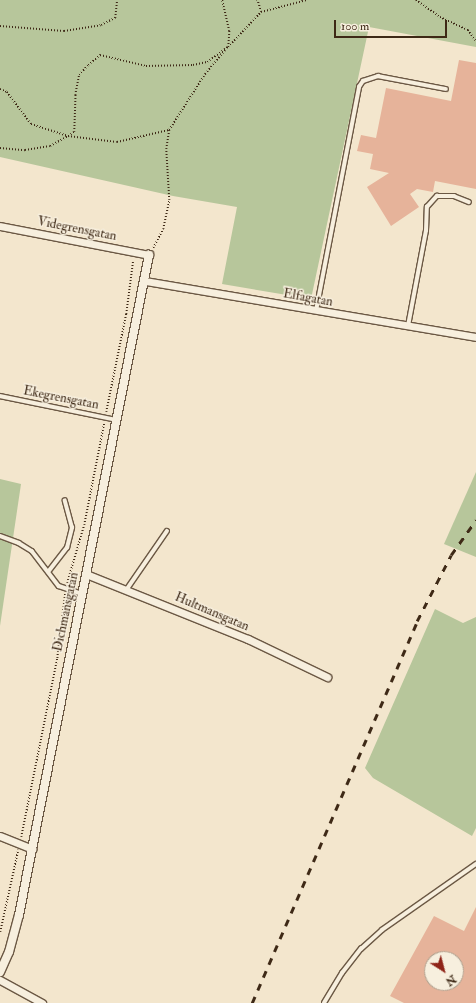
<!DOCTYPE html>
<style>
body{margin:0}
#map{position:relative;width:476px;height:1003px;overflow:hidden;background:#f3e6cd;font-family:"IM FELL Double Pica",serif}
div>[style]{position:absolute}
.green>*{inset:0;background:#b7c69b}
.building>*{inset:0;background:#e6b39a}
.path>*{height:1.5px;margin-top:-0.75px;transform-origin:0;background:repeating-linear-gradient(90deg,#3e2916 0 1px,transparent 0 3px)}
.roads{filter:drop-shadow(1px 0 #6b5844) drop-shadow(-1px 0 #6b5844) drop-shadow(0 1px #6b5844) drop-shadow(0 -1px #6b5844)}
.service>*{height:3.5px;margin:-1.75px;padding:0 1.75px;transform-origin:1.75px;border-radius:1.75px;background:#f7efde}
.minor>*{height:7px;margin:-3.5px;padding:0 3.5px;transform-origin:3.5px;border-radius:3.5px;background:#f7efde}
.tertiary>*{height:8px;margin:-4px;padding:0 4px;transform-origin:4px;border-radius:4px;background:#f7efde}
.rail>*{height:2.5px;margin-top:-1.25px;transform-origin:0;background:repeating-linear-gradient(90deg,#3e2916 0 7px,transparent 0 14px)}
span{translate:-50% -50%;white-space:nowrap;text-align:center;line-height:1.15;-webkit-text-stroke:3px #f7efde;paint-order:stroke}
.street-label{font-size:13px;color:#3e2916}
.north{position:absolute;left:424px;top:951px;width:40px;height:40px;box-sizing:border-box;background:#f7efde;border:1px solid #ada08e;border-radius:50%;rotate:144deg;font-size:11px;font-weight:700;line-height:16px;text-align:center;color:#3e2916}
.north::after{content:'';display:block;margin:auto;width:14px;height:18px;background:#8f2418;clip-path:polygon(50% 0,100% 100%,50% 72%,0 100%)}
.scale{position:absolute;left:334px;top:20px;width:113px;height:18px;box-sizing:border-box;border:2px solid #3e2916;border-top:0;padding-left:5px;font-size:12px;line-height:14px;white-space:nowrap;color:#3e2916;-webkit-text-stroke:3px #f7efde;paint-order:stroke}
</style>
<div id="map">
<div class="green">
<div style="clip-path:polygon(0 0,476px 0,476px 47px,369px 27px,311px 299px,222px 284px,237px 207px,173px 196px,0 157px)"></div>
<div style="clip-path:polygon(476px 472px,476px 557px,444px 544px)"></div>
<div style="clip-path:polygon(0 479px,21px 484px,0 626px)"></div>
<div style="clip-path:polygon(435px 609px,463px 623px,476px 617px,476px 828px,472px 836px,373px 778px,365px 768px)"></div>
</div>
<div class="building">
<div style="clip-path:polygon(459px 60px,476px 63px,476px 189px,435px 181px,433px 192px,417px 189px,410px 194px,419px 207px,391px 226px,367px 187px,389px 173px,370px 169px,373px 154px,357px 151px,361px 135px,376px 138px,386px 88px,451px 101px)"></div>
<div style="clip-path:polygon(evenodd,476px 907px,476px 1003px,404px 1003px,390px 996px,434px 916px,464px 931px,476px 907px,432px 959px,456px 959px,456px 983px,432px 983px,432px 959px)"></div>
</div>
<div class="path">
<div style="left:416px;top:0;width:29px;rotate:35deg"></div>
<div style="left:440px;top:17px;width:31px;rotate:25deg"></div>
<div style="left:468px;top:30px;width:14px;rotate:54deg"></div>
<div style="left:261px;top:12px;width:48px;rotate:-14.6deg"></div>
<div style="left:0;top:26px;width:64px;rotate:4.5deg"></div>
<div style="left:64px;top:31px;width:37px;rotate:-9deg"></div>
<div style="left:101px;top:25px;width:16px;rotate:-27deg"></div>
<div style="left:115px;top:18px;width:18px;rotate:-84deg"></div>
<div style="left:228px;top:47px;width:48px;rotate:-46.7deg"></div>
<div style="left:261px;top:12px;width:13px;rotate:-108deg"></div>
<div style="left:0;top:89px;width:8px;rotate:23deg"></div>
<div style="left:7px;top:92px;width:40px;rotate:53deg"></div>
<div style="left:31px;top:124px;width:39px;rotate:18deg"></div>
<div style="left:68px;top:136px;width:7px;rotate:-34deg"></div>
<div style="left:74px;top:132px;width:37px;rotate:-88deg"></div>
<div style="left:75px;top:95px;width:20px;rotate:-79deg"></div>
<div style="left:79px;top:75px;width:13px;rotate:-48deg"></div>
<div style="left:88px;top:65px;width:16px;rotate:-40deg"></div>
<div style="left:100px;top:55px;width:47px;rotate:13.4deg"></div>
<div style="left:146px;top:66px;width:47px;rotate:-1.2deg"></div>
<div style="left:193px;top:65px;width:14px;rotate:-12deg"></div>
<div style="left:207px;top:62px;width:26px;rotate:-36deg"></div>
<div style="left:228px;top:47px;width:16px;rotate:-86deg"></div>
<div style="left:229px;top:31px;width:32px;rotate:-103deg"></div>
<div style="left:0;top:148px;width:25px;rotate:5deg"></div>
<div style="left:25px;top:150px;width:25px;rotate:-9deg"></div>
<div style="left:50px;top:146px;width:21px;rotate:-29deg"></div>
<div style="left:68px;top:136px;width:49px;rotate:7deg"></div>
<div style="left:117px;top:142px;width:53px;rotate:-13deg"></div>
<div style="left:169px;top:130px;width:67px;rotate:-57.3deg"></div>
<div style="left:205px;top:74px;width:31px;rotate:-50deg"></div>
<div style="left:153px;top:248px;width:21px;rotate:-62deg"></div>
<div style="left:163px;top:229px;width:30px;rotate:-78deg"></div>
<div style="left:169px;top:200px;width:51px;rotate:-93.4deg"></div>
<div style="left:166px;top:149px;width:19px;rotate:-81deg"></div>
<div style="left:106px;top:412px;width:100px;rotate:-78.5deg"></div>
<div style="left:126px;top:314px;width:54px;rotate:-82.6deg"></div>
<div style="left:67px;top:583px;width:60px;rotate:-73.7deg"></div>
<div style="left:84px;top:525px;width:104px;rotate:-78.9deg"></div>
<div style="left:21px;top:837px;width:183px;rotate:-78.6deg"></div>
<div style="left:57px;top:658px;width:65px;rotate:-83deg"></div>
<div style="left:0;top:932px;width:84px;rotate:-77.6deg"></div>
</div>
<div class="roads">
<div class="service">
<div style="left:316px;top:311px;width:228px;rotate:-79.1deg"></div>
<div style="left:359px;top:87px;width:7px;rotate:-56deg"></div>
<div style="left:363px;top:81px;width:16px;rotate:-18deg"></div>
<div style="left:378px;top:76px;width:69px;rotate:10.8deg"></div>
<div style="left:408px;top:326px;width:97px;rotate:-79.3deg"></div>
<div style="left:426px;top:231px;width:24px;rotate:-88deg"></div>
<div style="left:427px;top:207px;width:15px;rotate:-48deg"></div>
<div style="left:437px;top:196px;width:17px"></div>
<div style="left:454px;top:196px;width:16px;rotate:22deg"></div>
<div style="left:0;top:396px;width:119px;rotate:11.6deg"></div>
<div style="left:0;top:536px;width:20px;rotate:20deg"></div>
<div style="left:19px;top:543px;width:15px;rotate:32deg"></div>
<div style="left:32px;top:551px;width:44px;rotate:52.4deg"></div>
<div style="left:59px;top:586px;width:24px;rotate:19deg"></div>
<div style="left:48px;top:572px;width:31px;rotate:-52deg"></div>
<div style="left:67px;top:548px;width:21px;rotate:-76deg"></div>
<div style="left:72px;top:528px;width:28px;rotate:-105deg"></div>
<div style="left:127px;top:589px;width:70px;rotate:-55.4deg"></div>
<div style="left:324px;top:1003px;width:35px;rotate:-59deg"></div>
<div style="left:342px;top:973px;width:31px;rotate:-52deg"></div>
<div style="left:361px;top:949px;width:28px;rotate:-42deg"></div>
<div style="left:382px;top:930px;width:115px;rotate:-35.1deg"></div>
</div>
<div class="minor">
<div style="left:0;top:226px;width:152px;rotate:11deg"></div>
<div style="left:145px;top:281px;width:336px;rotate:9.6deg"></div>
<div style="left:86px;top:574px;width:175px;rotate:21.9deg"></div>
<div style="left:248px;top:639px;width:88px;rotate:25.7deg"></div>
<div style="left:0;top:836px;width:35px;rotate:22deg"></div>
<div style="left:0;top:980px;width:48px;rotate:28.7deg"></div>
</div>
<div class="tertiary">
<div style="left:0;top:972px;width:22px;rotate:-66deg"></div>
<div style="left:9px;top:952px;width:38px;rotate:-75deg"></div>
<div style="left:19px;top:915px;width:673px;rotate:-78.86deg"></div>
</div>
</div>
<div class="rail">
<div style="left:252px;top:1003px;width:416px;rotate:-66.6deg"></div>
<div style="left:417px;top:621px;width:74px;rotate:-62.7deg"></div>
<div style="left:451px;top:555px;width:43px;rotate:-54.5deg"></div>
</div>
<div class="street-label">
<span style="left:77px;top:229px;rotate:11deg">Videgrensgatan</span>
<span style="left:308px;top:298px;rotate:10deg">Elfagatan</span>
<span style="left:61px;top:398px;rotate:11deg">Ekegrensgatan</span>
<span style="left:66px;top:612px;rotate:-78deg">Dichmansgatan</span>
<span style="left:212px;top:612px;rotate:23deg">Hultmansgatan</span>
</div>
<div class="north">N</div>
<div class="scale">100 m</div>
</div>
